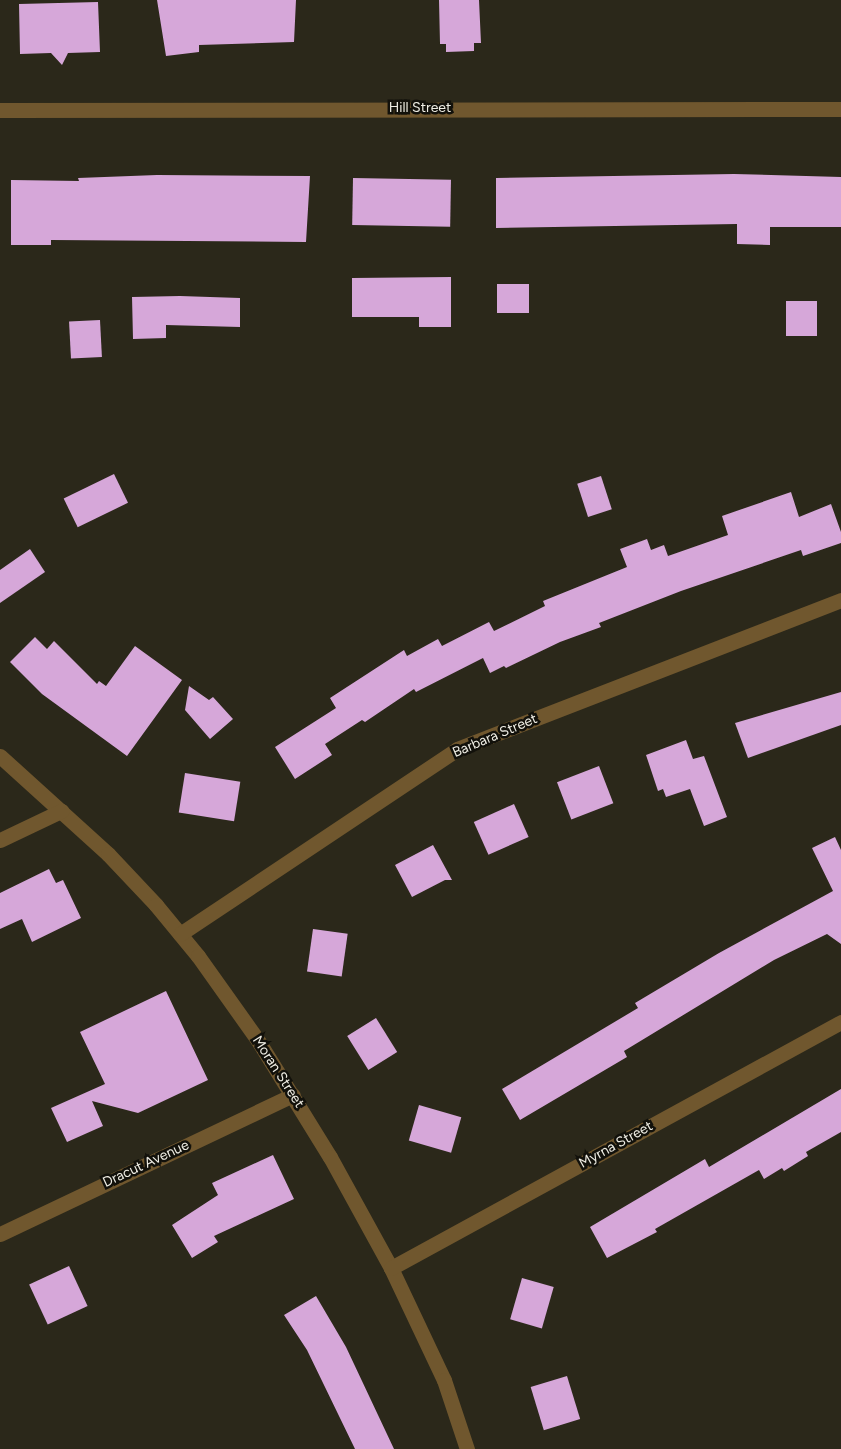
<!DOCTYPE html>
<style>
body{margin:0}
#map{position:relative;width:841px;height:1449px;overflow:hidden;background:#2b281a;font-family:Figtree,sans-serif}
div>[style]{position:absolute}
.building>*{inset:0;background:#d6a7d9;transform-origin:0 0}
.minor>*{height:15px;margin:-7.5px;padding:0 7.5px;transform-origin:7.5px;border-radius:7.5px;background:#70572e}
span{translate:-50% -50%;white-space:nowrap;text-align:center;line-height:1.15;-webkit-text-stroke:5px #12110b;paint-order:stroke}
.street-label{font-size:14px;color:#efede4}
</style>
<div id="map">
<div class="building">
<div style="clip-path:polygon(157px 0,296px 0,294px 42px,199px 45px,199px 52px,166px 56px)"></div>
<div style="clip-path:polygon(439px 0,479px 0,481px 43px,474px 43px,474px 51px,446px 52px,446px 44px,440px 44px)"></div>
<div style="clip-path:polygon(98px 2px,100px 52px,68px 53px,62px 65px,51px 53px,20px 54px,19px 4px)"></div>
<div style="clip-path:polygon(734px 174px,841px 177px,841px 227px,770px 227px,770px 245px,737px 244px,737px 224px,496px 228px,496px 178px)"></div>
<div style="clip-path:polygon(157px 175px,310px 176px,306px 242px,51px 240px,51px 245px,11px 245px,11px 180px,79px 181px,78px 178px)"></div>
<div style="left:353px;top:178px;width:98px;height:47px;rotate:1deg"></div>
<div style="clip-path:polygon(451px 277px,451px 327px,419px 327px,419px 317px,352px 317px,352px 278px)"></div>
<div style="left:497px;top:284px;width:32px;height:29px"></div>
<div style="clip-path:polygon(180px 296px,240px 298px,240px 327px,166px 325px,166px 338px,133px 339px,132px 297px)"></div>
<div style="left:786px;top:301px;width:31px;height:35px"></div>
<div style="left:100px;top:320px;width:37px;height:31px;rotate:87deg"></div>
<div style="left:114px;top:474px;width:32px;height:56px;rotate:64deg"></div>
<div style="left:601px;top:476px;width:35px;height:25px;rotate:72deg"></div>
<div style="clip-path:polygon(791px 492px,799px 517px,831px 504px,841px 532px,841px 543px,803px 556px,801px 550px,681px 591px,599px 623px,601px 627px,560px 642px,506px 668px,504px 666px,490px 673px,483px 658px,416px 692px,414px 689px,365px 722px,362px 720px,325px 744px,332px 755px,295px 779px,275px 747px,336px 708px,330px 698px,404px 650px,407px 656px,438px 639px,442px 646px,489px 622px,494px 631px,545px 606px,543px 601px,627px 567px,620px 549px,647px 539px,651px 550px,664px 545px,668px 556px,728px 535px,722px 516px)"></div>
<div style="clip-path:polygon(30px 549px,45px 572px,0 603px,0 570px)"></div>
<div style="clip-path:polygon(35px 637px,47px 649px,54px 641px,97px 684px,99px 681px,106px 686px,135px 646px,182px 680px,127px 756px,42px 694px,10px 662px)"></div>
<div style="clip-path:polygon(189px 686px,209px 700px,213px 697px,233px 719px,210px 739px,185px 710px)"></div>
<div style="clip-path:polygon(841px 692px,841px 725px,748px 758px,735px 723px)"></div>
<div style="clip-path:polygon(686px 740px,693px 759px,704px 756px,727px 817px,704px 826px,690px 789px,666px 797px,663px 789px,658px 791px,646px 755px)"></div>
<div style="left:599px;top:766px;width:40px;height:45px;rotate:69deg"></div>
<div style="left:185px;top:773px;width:56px;height:40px;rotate:9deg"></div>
<div style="left:514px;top:804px;width:36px;height:44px;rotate:66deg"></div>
<div style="clip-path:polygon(835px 837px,841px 850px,841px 944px,827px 934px,774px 960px,624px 1051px,627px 1057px,520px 1120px,502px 1089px,638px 1008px,635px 1003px,719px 953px,833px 891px,812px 848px)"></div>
<div style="clip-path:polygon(433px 845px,452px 880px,445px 880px,412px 897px,395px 865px)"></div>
<div style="clip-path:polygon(49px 869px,56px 883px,63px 880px,81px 918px,32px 942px,22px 919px,0 929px,0 893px)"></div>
<div style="left:313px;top:929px;width:35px;height:43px;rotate:8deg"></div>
<div style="clip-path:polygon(166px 991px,208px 1080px,138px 1113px,92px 1101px,103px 1126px,67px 1142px,51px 1108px,105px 1084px,80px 1032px)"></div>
<div style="left:376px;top:1018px;width:40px;height:34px;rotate:58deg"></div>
<div style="clip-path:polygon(841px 1089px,841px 1132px,806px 1152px,808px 1156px,784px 1171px,782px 1168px,764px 1179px,759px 1170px,655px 1229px,657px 1232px,607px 1258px,590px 1227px,705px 1159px,709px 1167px)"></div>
<div style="left:419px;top:1105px;width:44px;height:37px;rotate:16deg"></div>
<div style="clip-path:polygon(273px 1155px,294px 1199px,214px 1236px,218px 1242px,192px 1258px,172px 1225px,218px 1195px,212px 1183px)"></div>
<div style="left:69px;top:1266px;width:44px;height:44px;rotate:65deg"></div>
<div style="left:522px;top:1278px;width:33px;height:43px;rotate:16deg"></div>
<div style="clip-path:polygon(316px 1296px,346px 1347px,394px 1449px,355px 1449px,307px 1350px,284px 1315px)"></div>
<div style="left:567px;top:1376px;width:45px;height:38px;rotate:73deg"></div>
</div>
<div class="minor">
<div style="left:0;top:110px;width:841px;rotate:-0.07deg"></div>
<div style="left:0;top:756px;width:146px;rotate:42.2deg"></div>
<div style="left:108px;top:854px;width:70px;rotate:46.7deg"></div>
<div style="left:156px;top:905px;width:66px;rotate:50.5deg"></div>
<div style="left:198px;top:956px;width:102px;rotate:54.6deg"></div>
<div style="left:257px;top:1039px;width:139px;rotate:58.3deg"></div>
<div style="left:330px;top:1157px;width:127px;rotate:61.2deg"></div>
<div style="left:391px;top:1268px;width:124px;rotate:64.7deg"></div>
<div style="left:444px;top:1380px;width:73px;rotate:71.6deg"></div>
<div style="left:0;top:840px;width:68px;rotate:-25.4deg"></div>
<div style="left:180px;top:934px;width:333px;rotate:-33.7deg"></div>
<div style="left:457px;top:749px;width:412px;rotate:-21.2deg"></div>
<div style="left:0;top:1234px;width:324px;rotate:-25.4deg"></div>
<div style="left:391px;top:1268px;width:513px;rotate:-28.66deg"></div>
</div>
<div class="street-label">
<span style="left:420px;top:108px">Hill Street</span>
<span style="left:495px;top:736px;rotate:-23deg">Barbara Street</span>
<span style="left:278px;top:1072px;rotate:57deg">Moran Street</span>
<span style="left:616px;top:1145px;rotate:-29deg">Myrna Street</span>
<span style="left:146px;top:1164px;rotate:-25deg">Dracut Avenue</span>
</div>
</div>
